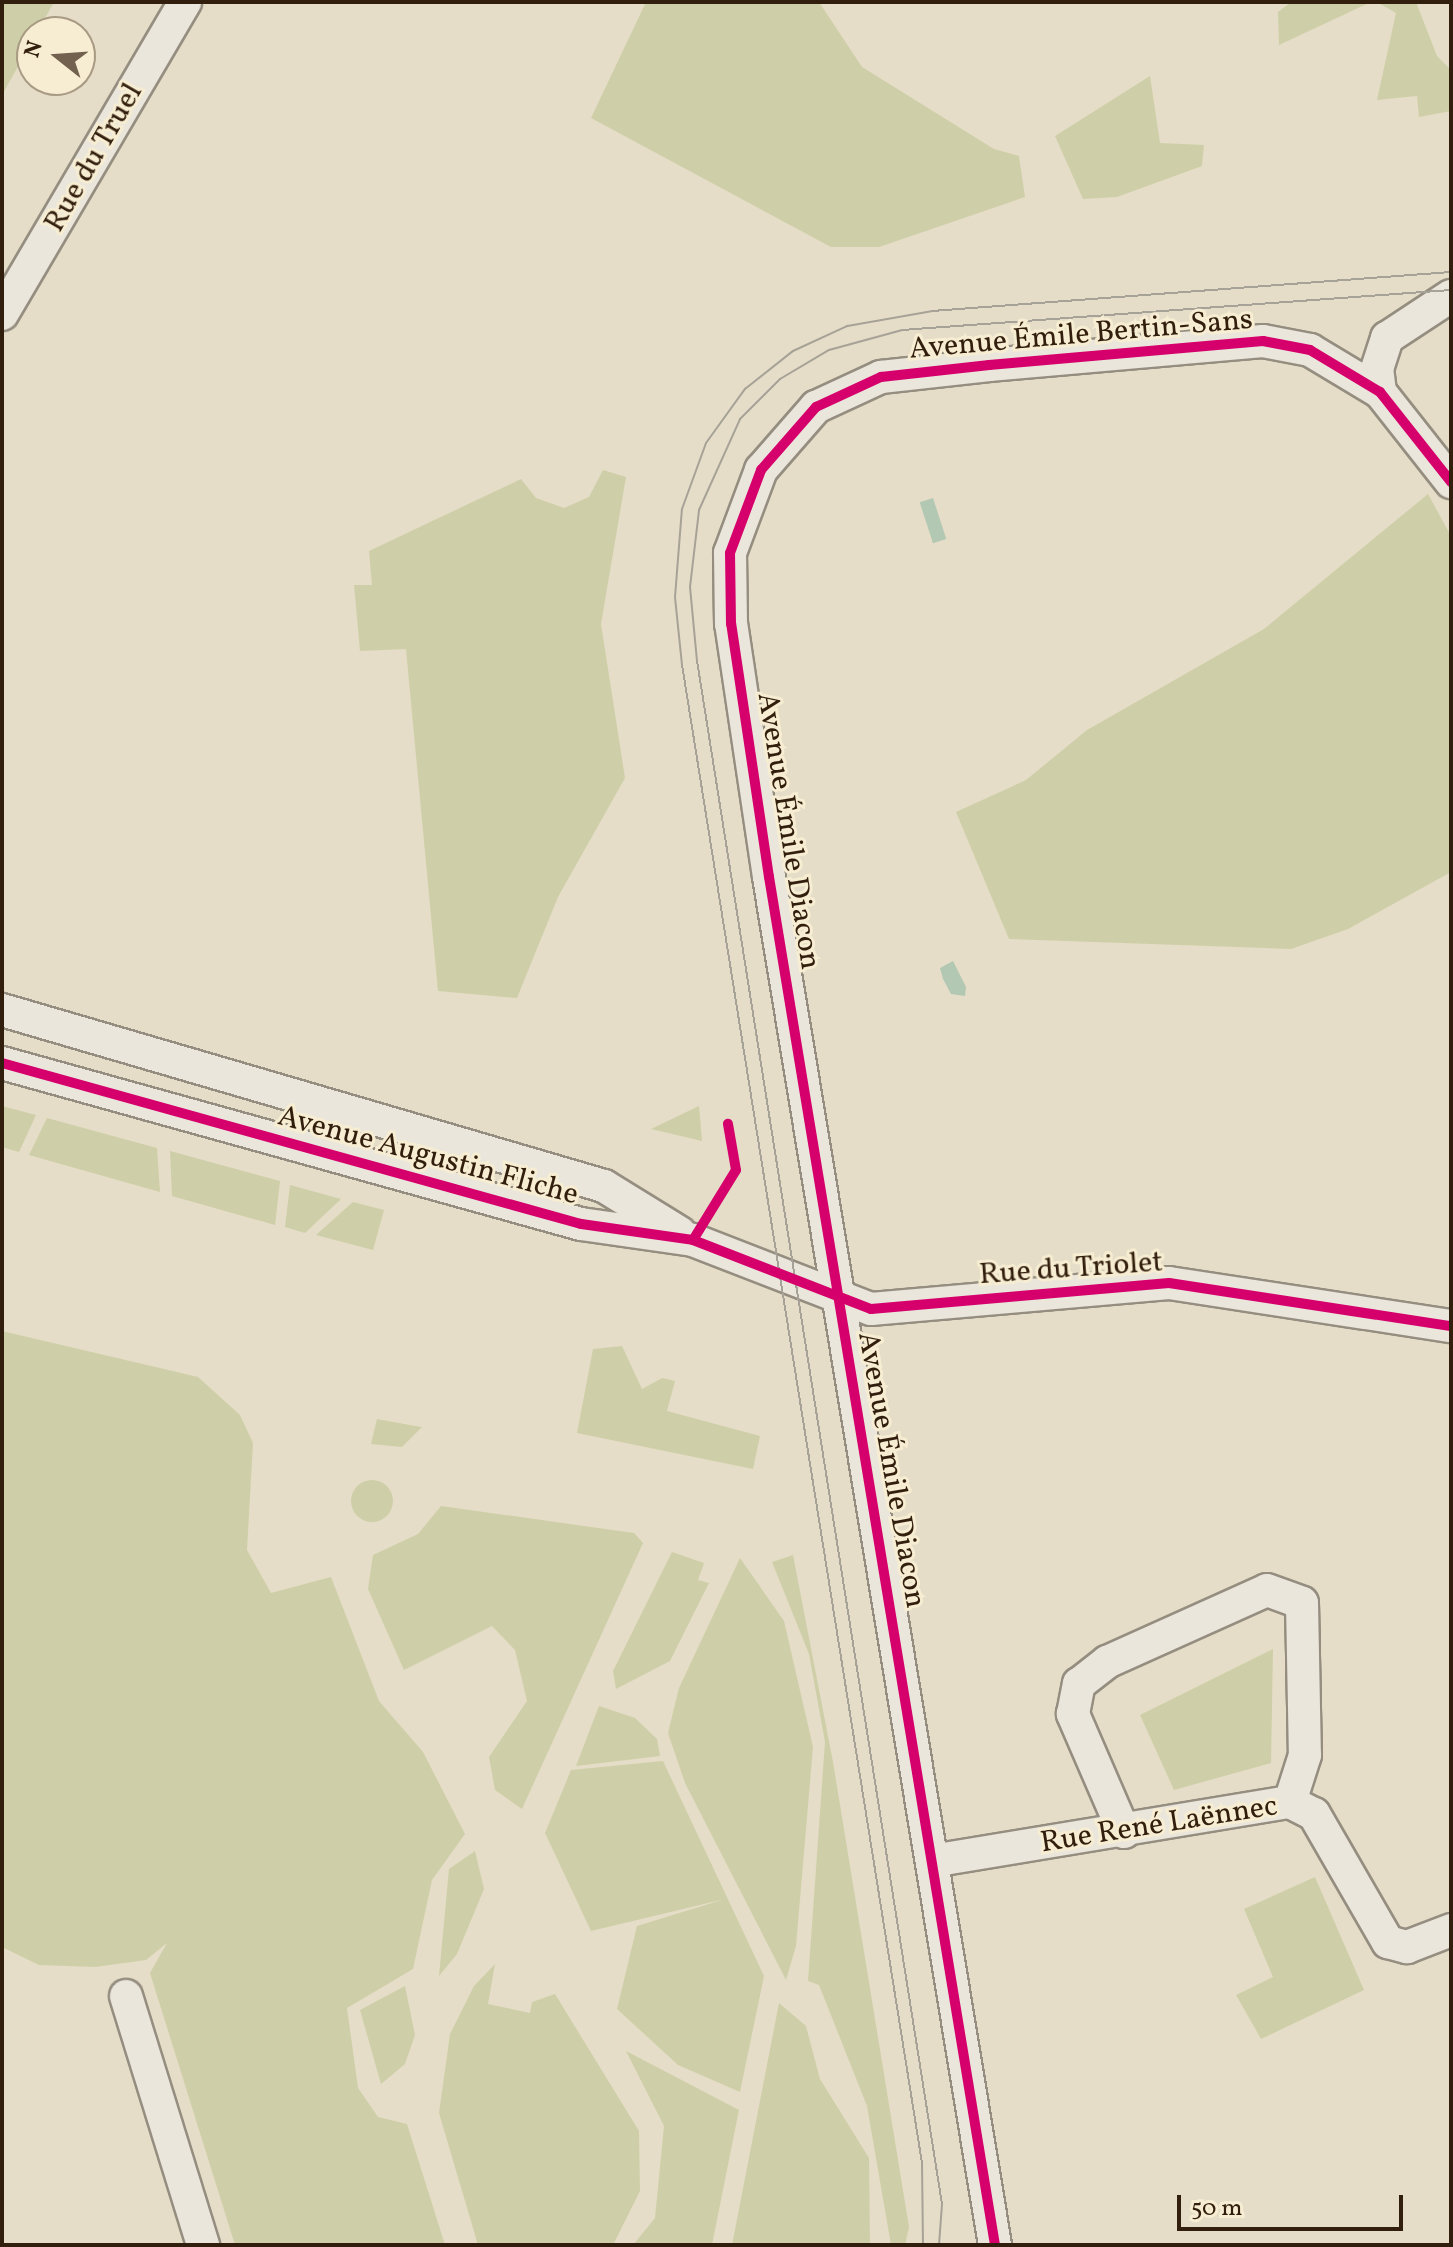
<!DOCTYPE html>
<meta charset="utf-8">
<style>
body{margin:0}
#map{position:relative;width:1453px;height:2247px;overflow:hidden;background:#e5ddc7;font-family:Vollkorn,serif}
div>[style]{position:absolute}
.green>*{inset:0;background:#cecfa8}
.round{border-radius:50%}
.water>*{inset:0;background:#b2c8b3;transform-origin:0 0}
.roads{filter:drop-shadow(2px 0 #958e80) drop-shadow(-2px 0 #958e80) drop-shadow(0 2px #958e80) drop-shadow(0 -2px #958e80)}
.minor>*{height:32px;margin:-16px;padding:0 16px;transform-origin:16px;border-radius:16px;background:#eae6db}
.tram>*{height:2px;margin:-1px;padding:0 1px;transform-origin:1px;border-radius:1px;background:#a7a297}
.cycleway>*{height:10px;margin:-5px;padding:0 5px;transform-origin:5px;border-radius:5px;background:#d6006c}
span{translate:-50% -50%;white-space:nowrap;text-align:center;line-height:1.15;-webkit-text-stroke:6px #f7edd2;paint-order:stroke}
.street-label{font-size:30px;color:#321e0d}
.frame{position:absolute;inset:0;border:4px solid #321e0d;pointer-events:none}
.north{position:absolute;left:16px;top:16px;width:80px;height:80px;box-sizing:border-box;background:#f7edd2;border:2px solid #a89a83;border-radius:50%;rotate:287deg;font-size:22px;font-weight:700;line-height:32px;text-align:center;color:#321e0d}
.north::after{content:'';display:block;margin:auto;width:28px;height:36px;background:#71614e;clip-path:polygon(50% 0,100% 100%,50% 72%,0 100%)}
.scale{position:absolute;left:1177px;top:2195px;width:226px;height:36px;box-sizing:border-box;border:4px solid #321e0d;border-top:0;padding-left:10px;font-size:24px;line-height:28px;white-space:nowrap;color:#321e0d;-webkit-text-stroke:6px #f7edd2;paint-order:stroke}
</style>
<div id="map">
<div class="green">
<div style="clip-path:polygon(2px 2px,54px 2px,2px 95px)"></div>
<div style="clip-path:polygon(646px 2px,819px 2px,862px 67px,994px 149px,1019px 156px,1025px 197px,879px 247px,831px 247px,591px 118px)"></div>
<div style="clip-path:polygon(1291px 2px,1371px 2px,1279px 45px,1278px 12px)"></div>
<div style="clip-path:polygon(1377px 2px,1416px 2px,1437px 56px,1451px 70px,1451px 111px,1419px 117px,1417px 96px,1377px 100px,1396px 13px)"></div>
<div style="clip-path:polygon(1150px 76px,1160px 143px,1204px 145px,1202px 166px,1117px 197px,1083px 199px,1055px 136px)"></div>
<div style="clip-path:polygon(603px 470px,626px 477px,601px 624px,625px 778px,558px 897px,517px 998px,438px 991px,406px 649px,360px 651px,354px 585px,372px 585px,369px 551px,521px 479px,536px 498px,564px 508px,589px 497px)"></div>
<div style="clip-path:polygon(1428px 494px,1451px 536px,1451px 872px,1348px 929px,1291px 949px,1009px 939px,956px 812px,1026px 780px,1087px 730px,1264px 629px)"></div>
<div style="clip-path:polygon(2px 1106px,36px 1115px,19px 1152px,2px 1147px)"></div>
<div style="clip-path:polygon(699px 1106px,702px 1141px,651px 1129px)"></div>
<div style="clip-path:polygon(47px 1118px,157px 1148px,160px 1192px,29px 1155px)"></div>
<div style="clip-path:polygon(170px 1151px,280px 1181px,275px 1225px,172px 1196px)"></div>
<div style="clip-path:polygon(290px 1185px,341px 1199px,305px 1233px,285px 1227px)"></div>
<div style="clip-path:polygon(353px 1202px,384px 1210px,373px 1250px,316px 1235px)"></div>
<div style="clip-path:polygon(2px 1331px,198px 1377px,240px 1415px,253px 1443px,247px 1550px,271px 1593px,331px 1577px,379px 1701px,423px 1752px,465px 1834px,432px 1880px,413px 1969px,347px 2008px,358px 2088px,378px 2117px,407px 2124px,445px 2245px,235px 2245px,150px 1973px,167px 1943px,146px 1960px,95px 1967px,39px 1965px,2px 1947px)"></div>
<div style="clip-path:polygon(622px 1346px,642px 1389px,662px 1378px,675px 1381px,667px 1411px,760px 1436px,753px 1469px,577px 1433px,593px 1349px)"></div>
<div style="clip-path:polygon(377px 1419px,421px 1427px,422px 1427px,402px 1447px,371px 1444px)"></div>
<div class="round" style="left:351px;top:1480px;width:42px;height:42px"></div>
<div style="clip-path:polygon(441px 1506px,634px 1533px,643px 1543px,522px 1809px,495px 1790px,489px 1757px,527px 1701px,515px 1650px,492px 1626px,404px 1670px,368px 1589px,373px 1555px,418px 1534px)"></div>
<div style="clip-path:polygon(672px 1552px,704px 1563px,698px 1580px,709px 1583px,670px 1661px,616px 1689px,613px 1671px)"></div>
<div style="clip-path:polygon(793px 1555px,833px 1762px,909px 2227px,905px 2245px,891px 2245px,867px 2106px,819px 1985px,808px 1981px,825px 1742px,809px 1654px,772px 1562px)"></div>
<div style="clip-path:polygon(740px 1558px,784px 1621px,813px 1747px,796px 1946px,786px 1980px,685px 1783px,668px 1733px,679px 1688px)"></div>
<div style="clip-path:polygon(1273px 1649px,1271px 1763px,1174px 1790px,1140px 1715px)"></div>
<div style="clip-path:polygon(599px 1706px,635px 1718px,657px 1739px,660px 1756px,576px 1766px)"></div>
<div style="clip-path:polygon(663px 1761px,764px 1976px,740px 2092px,678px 2065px,617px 2009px,637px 1926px,725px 1899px,591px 1931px,545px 1833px,571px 1770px)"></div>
<div style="clip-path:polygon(475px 1851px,484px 1889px,457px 1954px,439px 1976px,449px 1869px)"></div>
<div style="clip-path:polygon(1315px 1877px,1364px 1990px,1261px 2039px,1236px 1995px,1273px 1977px,1244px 1909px)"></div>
<div style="clip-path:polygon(495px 1964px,488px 2004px,530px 2013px,532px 2002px,555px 1994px,639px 2131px,640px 2191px,613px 2245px,478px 2245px,439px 2113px,450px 2034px,474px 1986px)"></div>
<div style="clip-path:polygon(405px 1986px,415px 2035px,405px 2064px,381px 2084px,360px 2010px)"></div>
<div style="clip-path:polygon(779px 2003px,806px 2026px,820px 2079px,869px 2158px,870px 2245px,732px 2245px)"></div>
<div style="clip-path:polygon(626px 2051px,739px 2110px,712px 2245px,633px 2245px,655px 2218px,664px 2126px)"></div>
</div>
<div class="water">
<div style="left:933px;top:498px;width:43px;height:14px;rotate:72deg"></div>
<div style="clip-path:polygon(953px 961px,966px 987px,965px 996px,951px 994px,943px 979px,940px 968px)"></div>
</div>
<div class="roads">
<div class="minor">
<div style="left:2px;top:314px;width:362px;rotate:-59.6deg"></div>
<div style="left:1380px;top:392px;width:23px;rotate:-97deg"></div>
<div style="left:1377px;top:369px;width:33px;rotate:-72deg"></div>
<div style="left:1387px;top:338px;width:77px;rotate:-33.3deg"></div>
<div style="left:2px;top:1010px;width:627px;rotate:16.3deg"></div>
<div style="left:604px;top:1186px;width:89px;rotate:31.7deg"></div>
<div style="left:2px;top:1063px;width:601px;rotate:15.54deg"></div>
<div style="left:581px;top:1224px;width:113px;rotate:8.1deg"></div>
<div style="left:693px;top:1240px;width:191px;rotate:21.2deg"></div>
<div style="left:871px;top:1309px;width:299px;rotate:-5deg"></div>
<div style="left:1169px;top:1283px;width:285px;rotate:8.7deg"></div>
<div style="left:1124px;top:1832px;width:129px;rotate:-113.4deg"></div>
<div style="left:1073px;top:1714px;width:31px;rotate:-79deg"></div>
<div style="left:1079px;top:1684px;width:36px;rotate:-38deg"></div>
<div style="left:1107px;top:1662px;width:175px;rotate:-24.2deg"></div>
<div style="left:1267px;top:1590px;width:37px;rotate:20deg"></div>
<div style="left:1302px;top:1603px;width:152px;rotate:88.9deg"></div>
<div style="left:1305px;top:1755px;width:49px;rotate:107.7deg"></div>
<div style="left:932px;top:1861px;width:363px;rotate:-9.4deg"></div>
<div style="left:1290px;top:1802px;width:27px;rotate:27deg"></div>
<div style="left:1314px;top:1814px;width:148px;rotate:60deg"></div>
<div style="left:1388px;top:1942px;width:20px;rotate:15deg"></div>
<div style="left:1407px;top:1947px;width:47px;rotate:-21.1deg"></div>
<div style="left:126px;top:1996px;width:261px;rotate:72.8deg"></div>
<div style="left:995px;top:2245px;width:1387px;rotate:-99.38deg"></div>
<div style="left:769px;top:877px;width:256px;rotate:-98.5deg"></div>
<div style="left:731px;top:624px;width:71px;rotate:-90.8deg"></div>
<div style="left:730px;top:553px;width:89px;rotate:-69.5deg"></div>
<div style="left:761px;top:470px;width:84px;rotate:-48.9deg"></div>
<div style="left:816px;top:407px;width:72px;rotate:-24.8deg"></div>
<div style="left:881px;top:377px;width:109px;rotate:-6.3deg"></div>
<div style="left:989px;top:365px;width:275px;rotate:-5deg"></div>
<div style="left:1263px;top:341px;width:48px;rotate:10.8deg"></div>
<div style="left:1310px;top:350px;width:82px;rotate:31deg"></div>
<div style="left:1380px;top:392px;width:115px;rotate:51.7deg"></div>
</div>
</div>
<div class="tram">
<div style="left:923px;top:2245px;width:82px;rotate:-90.7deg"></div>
<div style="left:922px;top:2163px;width:1517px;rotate:-99.1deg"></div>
<div style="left:682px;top:665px;width:68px;rotate:-95.9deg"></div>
<div style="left:675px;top:597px;width:88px;rotate:-85.5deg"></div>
<div style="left:682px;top:509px;width:70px;rotate:-70deg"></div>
<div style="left:706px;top:443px;width:67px;rotate:-54.2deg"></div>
<div style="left:745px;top:389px;width:61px;rotate:-38.4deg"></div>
<div style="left:793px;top:351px;width:60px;rotate:-24.8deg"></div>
<div style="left:847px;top:326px;width:86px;rotate:-10deg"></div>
<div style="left:932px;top:311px;width:520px;rotate:-4.3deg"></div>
<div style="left:939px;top:2245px;width:41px;rotate:-85.8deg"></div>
<div style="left:942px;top:2204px;width:1562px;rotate:-99.02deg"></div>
<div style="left:697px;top:661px;width:74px;rotate:-95.4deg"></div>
<div style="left:690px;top:587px;width:78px;rotate:-83.3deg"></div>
<div style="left:699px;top:510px;width:100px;rotate:-65.7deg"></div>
<div style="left:740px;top:419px;width:57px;rotate:-45deg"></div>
<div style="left:780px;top:379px;width:57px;rotate:-30.6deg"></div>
<div style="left:829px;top:350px;width:76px;rotate:-15.3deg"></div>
<div style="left:902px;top:330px;width:550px;rotate:-4.17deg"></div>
</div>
<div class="cycleway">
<div style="left:2px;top:1063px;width:601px;rotate:15.54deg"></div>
<div style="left:581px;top:1224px;width:113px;rotate:8.1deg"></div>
<div style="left:693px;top:1240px;width:191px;rotate:21.2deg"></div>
<div style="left:871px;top:1309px;width:299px;rotate:-5deg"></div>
<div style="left:1169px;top:1283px;width:285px;rotate:8.7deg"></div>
<div style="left:693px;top:1240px;width:82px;rotate:-58.4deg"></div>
<div style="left:736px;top:1170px;width:47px;rotate:-99.9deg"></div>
<div style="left:995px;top:2245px;width:1387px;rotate:-99.38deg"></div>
<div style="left:769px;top:877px;width:256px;rotate:-98.5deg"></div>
<div style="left:731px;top:624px;width:71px;rotate:-90.8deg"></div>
<div style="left:730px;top:553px;width:89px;rotate:-69.5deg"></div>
<div style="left:761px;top:470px;width:84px;rotate:-48.9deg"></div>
<div style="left:816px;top:407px;width:72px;rotate:-24.8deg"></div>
<div style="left:881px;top:377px;width:109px;rotate:-6.3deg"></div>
<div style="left:989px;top:365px;width:275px;rotate:-5deg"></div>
<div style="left:1263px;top:341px;width:48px;rotate:10.8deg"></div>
<div style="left:1310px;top:350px;width:82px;rotate:31deg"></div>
<div style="left:1380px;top:392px;width:115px;rotate:51.7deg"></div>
</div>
<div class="street-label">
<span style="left:94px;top:158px;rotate:-60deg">Rue du Truel</span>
<span style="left:1081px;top:335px;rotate:-5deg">Avenue Émile Bertin-Sans</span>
<span style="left:788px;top:831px;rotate:81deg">Avenue Émile Diacon</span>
<span style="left:428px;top:1156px;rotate:15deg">Avenue Augustin Fliche</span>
<span style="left:1071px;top:1269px;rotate:-4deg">Rue du Triolet</span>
<span style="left:891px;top:1470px;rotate:80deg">Avenue Émile Diacon</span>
<span style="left:1159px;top:1825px;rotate:-9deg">Rue René Laënnec</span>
</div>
<div class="frame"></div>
<div class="north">N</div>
<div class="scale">50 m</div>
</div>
